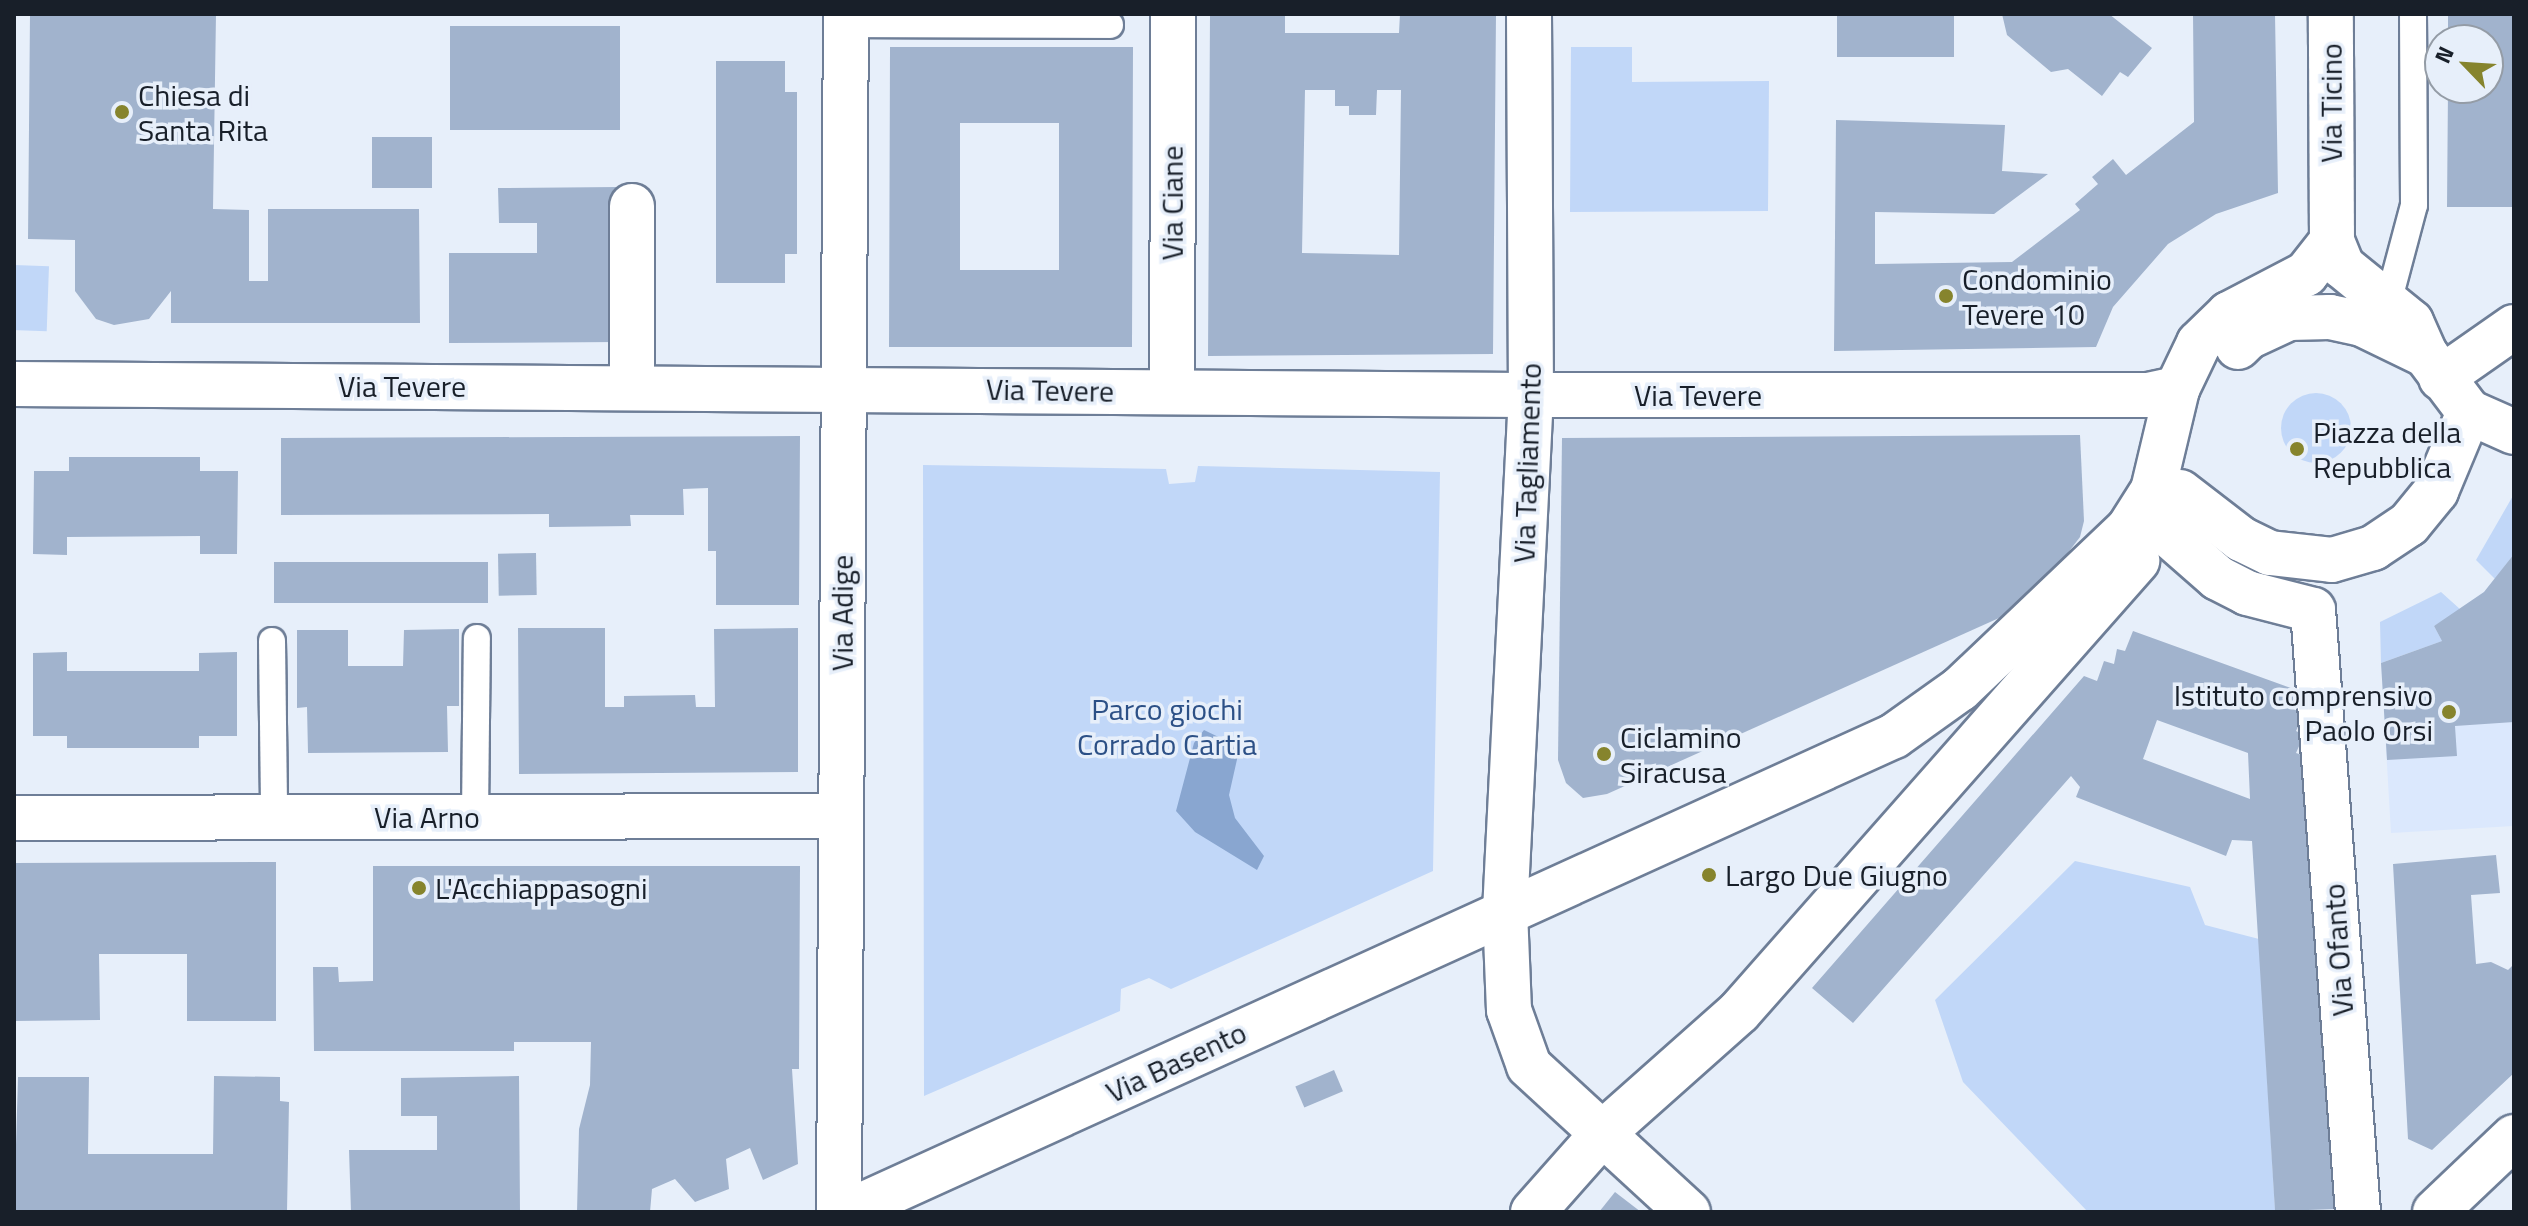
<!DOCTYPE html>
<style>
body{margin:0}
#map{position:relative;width:2528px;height:1226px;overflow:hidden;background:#e7effa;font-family:"Titillium Web",sans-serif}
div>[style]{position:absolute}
.built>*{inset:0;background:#dbe8fd}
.green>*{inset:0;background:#c1d7f8;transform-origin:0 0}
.round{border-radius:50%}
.water>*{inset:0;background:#89a6d0}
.building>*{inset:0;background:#a1b3cd;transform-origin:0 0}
.roads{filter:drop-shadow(2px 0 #6e7e97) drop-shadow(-2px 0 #6e7e97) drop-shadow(0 2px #6e7e97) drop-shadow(0 -2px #6e7e97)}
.lane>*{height:26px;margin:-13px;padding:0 13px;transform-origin:13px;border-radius:13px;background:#fff}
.street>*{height:44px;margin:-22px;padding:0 22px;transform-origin:22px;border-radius:22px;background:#fff}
.dots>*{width:22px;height:22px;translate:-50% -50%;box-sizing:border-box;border:4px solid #e7effa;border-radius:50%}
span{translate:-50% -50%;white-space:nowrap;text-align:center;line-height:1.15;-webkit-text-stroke:7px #e7effa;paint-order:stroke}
.poi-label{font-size:30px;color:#181f29}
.left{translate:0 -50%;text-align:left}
.right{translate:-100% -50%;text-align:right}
.street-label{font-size:30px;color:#181f29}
.park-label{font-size:30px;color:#2c5086}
.frame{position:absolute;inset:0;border:16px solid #181f29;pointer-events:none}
.north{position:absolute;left:2424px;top:24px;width:80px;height:80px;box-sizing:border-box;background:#e7effa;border:2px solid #949ca6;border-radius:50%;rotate:295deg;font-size:22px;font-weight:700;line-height:32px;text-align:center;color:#181f29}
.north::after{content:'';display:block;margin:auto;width:28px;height:36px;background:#86842d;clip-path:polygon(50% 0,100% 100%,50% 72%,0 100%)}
</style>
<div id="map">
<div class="built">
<div style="clip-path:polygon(2514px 554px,2514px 826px,2391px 833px,2381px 663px,2416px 654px,2434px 626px,2484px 592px)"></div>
</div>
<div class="green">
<div style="clip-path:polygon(1571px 47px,1632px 47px,1632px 82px,1769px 81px,1768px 211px,1570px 212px)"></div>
<div style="left:14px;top:265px;width:35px;height:65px;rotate:2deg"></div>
<div class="round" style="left:2281px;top:393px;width:70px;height:70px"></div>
<div style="clip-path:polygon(923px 465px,1166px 469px,1169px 484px,1195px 482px,1198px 466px,1440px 472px,1433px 871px,1171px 989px,1149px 978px,1121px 989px,1120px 1011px,924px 1096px)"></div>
<div style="clip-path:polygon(2514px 494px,2514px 554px,2495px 579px,2476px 560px)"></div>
<div style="clip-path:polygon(2441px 592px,2461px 610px,2434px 626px,2442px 641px,2381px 663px,2380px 622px)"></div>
<div style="clip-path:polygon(2075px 861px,2190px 887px,2205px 925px,2259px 939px,2275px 1210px,2337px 1212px,2088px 1212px,1963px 1082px,1935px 1000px)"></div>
</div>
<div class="water">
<div style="clip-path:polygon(1204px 730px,1231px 743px,1238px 755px,1229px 795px,1235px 818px,1264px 856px,1257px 870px,1195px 832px,1176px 811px,1194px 743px)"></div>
</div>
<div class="building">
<div style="clip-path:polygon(30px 14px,216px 14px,213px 209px,249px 210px,249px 281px,268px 281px,268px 209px,419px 209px,420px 323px,171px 323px,171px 291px,149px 319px,114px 325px,96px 319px,75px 291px,75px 240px,28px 239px)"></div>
<div style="clip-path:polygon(evenodd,1210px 14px,1285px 14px,1285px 33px,1399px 33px,1400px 14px,1496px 14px,1493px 354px,1208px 356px,1210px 14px,1305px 90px,1335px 90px,1335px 106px,1349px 106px,1349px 115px,1376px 115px,1377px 90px,1401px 90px,1399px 255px,1302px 253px,1305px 90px)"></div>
<div style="left:1837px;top:14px;width:117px;height:43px"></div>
<div style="clip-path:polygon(2002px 14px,2109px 14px,2152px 48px,2128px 77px,2120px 72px,2102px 96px,2068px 69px,2051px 72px,2007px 35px)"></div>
<div style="clip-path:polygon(2193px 14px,2275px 14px,2278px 193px,2216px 214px,2168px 244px,2113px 307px,2096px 347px,1834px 351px,1836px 120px,2005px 125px,2002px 171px,2048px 174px,1994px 214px,1875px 212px,1875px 264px,2012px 262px,2080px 210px,2075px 204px,2098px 184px,2092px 177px,2113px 159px,2126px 175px,2194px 122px)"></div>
<div style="clip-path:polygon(2448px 14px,2514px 14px,2514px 207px,2447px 207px,2448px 88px,2488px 88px,2488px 40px,2448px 40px)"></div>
<div style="left:450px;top:26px;width:170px;height:104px"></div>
<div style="clip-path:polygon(evenodd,890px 47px,1133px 47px,1132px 347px,889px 347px,890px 47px,960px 123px,1059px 123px,1059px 270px,960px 270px,960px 123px)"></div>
<div style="clip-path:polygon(716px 61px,785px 61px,785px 92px,797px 92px,797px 254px,785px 254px,785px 283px,716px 283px)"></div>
<div style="left:372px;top:137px;width:60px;height:51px"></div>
<div style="clip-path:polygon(618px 187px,618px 342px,449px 343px,449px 253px,537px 253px,537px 223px,499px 223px,498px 188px)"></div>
<div style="clip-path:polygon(2080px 435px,2084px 521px,2080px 537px,2028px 605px,1607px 794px,1583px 798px,1566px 783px,1558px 760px,1562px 438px)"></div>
<div style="clip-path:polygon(800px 436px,799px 605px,716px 605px,716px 551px,708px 551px,708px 488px,683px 489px,684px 515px,630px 515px,631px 526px,549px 527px,549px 514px,281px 515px,281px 438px)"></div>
<div style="clip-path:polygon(69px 457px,200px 457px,200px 471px,238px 471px,237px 554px,200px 554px,200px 536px,67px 537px,67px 555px,33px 554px,34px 471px,69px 471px)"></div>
<div style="left:536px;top:553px;width:42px;height:38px;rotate:89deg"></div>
<div style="clip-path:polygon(2514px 554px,2514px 722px,2455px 726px,2457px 756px,2387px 760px,2381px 663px,2442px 641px,2434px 626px,2484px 592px)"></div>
<div style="left:488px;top:562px;width:41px;height:214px;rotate:90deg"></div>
<div style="clip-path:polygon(518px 628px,605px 628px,605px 707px,624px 707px,624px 696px,695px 695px,696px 707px,715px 707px,714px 629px,798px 628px,798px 772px,519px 774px)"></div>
<div style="clip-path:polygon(459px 629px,459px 706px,447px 706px,448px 752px,308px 753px,307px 707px,297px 708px,297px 630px,348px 630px,348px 666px,403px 666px,404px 630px)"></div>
<div style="clip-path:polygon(evenodd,2133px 631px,2299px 691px,2291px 708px,2304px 714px,2296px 731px,2304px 735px,2296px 753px,2305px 756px,2337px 1209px,2275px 1211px,2252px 841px,2232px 840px,2226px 856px,2076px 797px,2080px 787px,2071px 776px,1853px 1023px,1812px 988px,2084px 676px,2097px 681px,2104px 661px,2114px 664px,2117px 649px,2125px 651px,2133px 631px,2157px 720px,2248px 753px,2250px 799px,2143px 759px,2157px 720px)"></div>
<div style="clip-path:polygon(67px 652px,67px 671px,199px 671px,199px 653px,237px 652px,237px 736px,199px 736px,199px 748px,67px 748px,67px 736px,33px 736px,33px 653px)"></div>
<div style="clip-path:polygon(2496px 855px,2500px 893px,2471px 895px,2476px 964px,2491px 962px,2508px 970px,2514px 964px,2514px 1073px,2432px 1150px,2408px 1139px,2393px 864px)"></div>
<div style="clip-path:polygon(276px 862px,276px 1021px,187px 1021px,187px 954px,99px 954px,100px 1020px,14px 1021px,14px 863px)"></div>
<div style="clip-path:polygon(373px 866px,800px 866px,799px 1069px,792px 1069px,798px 1164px,763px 1180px,750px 1148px,726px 1159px,729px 1189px,695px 1202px,675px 1179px,652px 1189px,650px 1212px,577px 1212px,579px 1129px,590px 1085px,591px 1042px,514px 1042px,514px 1051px,314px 1051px,313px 967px,338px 967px,339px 982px,373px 981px)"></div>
<div style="left:1334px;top:1070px;width:23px;height:42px;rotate:67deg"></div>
<div style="clip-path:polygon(214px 1076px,280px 1077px,280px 1101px,289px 1102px,287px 1212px,14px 1212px,18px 1077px,89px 1077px,88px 1154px,213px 1154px)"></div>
<div style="clip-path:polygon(519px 1076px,520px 1212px,351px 1212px,349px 1150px,437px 1150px,437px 1116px,401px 1116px,401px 1078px)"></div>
<div style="clip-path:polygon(1615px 1192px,1641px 1212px,1599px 1212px)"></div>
</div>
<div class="roads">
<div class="lane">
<div style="left:846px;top:24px;width:264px;rotate:0.2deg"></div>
<div style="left:2389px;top:299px;width:97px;rotate:-75.1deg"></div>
<div style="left:2414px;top:205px;width:191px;rotate:-90.3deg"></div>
<div style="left:272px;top:641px;width:176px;rotate:89.3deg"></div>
<div style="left:475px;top:817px;width:179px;rotate:-89.4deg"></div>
</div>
<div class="street">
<div style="left:1529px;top:14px;width:381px;rotate:89.7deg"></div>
<div style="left:1531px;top:395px;width:517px;rotate:92.88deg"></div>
<div style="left:1505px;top:911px;width:99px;rotate:87.7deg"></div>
<div style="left:1509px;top:1010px;width:59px;rotate:70.3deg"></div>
<div style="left:1529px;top:1066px;width:216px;rotate:42.6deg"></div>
<div style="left:2332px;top:241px;width:27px;rotate:68deg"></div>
<div style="left:2342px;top:266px;width:89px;rotate:39.1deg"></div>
<div style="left:2411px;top:322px;width:36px;rotate:66deg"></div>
<div style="left:2238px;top:347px;width:14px;rotate:-45deg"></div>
<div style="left:2248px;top:337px;width:45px;rotate:-24.9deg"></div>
<div style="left:2289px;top:318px;width:41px;rotate:-1.4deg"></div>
<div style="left:2330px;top:317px;width:33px;rotate:12deg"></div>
<div style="left:2362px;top:324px;width:71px;rotate:25.8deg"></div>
<div style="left:2426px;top:355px;width:71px;rotate:53deg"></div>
<div style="left:2469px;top:412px;width:49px;rotate:24deg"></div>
<div style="left:2441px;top:378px;width:89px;rotate:-34.9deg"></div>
<div style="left:14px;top:384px;width:1517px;rotate:0.42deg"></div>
<div style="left:1531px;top:395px;width:617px"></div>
<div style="left:2148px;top:395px;width:30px;rotate:-12deg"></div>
<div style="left:632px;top:387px;width:181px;rotate:-90deg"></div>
<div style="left:1172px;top:391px;width:377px;rotate:-89.8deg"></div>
<div style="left:2180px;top:492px;width:77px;rotate:37.6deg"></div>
<div style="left:2241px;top:539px;width:32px;rotate:26deg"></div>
<div style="left:2270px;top:553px;width:62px;rotate:6.4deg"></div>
<div style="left:2332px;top:560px;width:43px;rotate:-16.3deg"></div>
<div style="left:2373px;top:548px;width:43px;rotate:-33.7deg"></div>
<div style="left:2409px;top:524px;width:43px;rotate:-50.7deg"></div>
<div style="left:2436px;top:491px;width:86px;rotate:-67.3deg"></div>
<div style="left:2162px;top:529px;width:74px;rotate:41.2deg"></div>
<div style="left:2218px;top:578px;width:33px;rotate:27deg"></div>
<div style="left:2247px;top:593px;width:68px;rotate:14.4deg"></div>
<div style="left:2313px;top:610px;width:604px;rotate:85.73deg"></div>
<div style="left:14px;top:818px;width:827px;rotate:-0.14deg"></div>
<div style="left:839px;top:1212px;width:1198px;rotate:-89.67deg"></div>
<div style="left:847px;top:1212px;width:1150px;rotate:-24.45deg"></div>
<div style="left:1894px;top:736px;width:81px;rotate:-35.5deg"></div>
<div style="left:1960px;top:689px;width:233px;rotate:-43.6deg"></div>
<div style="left:2129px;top:528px;width:45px;rotate:-57.7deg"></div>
<div style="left:2153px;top:490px;width:104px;rotate:-76.6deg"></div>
<div style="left:2177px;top:389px;width:51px;rotate:-64.4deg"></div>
<div style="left:2199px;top:343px;width:42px;rotate:-44deg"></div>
<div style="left:2229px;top:314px;width:87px;rotate:-27.5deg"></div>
<div style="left:2306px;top:274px;width:42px;rotate:-51.8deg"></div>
<div style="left:2332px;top:241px;width:227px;rotate:-90.3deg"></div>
<div style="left:1533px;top:1212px;width:108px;rotate:-48.4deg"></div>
<div style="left:1605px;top:1131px;width:179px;rotate:-41.6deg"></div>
<div style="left:1739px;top:1012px;width:602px;rotate:-48.57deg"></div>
<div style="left:2435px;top:1212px;width:109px;rotate:-43.5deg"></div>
</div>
</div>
<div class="dots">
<div style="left:122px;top:112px;background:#86842d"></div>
<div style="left:1946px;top:296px;background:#86842d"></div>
<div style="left:2297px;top:449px;background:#86842d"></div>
<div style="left:2449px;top:712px;background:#86842d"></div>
<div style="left:1604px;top:754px;background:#86842d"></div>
<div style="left:1709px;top:875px;background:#86842d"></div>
<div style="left:419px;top:888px;background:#86842d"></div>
</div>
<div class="poi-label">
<span class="left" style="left:138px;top:112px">Chiesa di<br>Santa Rita</span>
<span class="left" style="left:1962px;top:296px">Condominio<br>Tevere 10</span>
<span class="left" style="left:2313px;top:449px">Piazza della<br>Repubblica</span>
<span class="right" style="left:2433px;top:712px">Istituto comprensivo<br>Paolo Orsi</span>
<span class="left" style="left:1620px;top:754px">Ciclamino<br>Siracusa</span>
<span class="left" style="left:1725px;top:875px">Largo Due Giugno</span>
<span class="left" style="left:435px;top:888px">L'Acchiappasogni</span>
</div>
<div class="street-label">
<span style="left:2331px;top:103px;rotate:-90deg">Via Ticino</span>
<span style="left:1172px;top:203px;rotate:-90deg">Via Ciane</span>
<span style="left:402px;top:386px">Via Tevere</span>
<span style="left:1050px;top:390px;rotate:1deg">Via Tevere</span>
<span style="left:1698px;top:395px">Via Tevere</span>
<span style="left:1527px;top:463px;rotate:-88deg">Via Tagliamento</span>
<span style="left:842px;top:613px;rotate:-90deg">Via Adige</span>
<span style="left:427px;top:817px">Via Arno</span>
<span style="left:2338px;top:950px;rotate:-94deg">Via Ofanto</span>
<span style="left:1176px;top:1062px;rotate:-25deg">Via Basento</span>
</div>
<div class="park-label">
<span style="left:1167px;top:726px">Parco giochi<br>Corrado Cartia</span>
</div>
<div class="frame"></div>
<div class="north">N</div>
</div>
